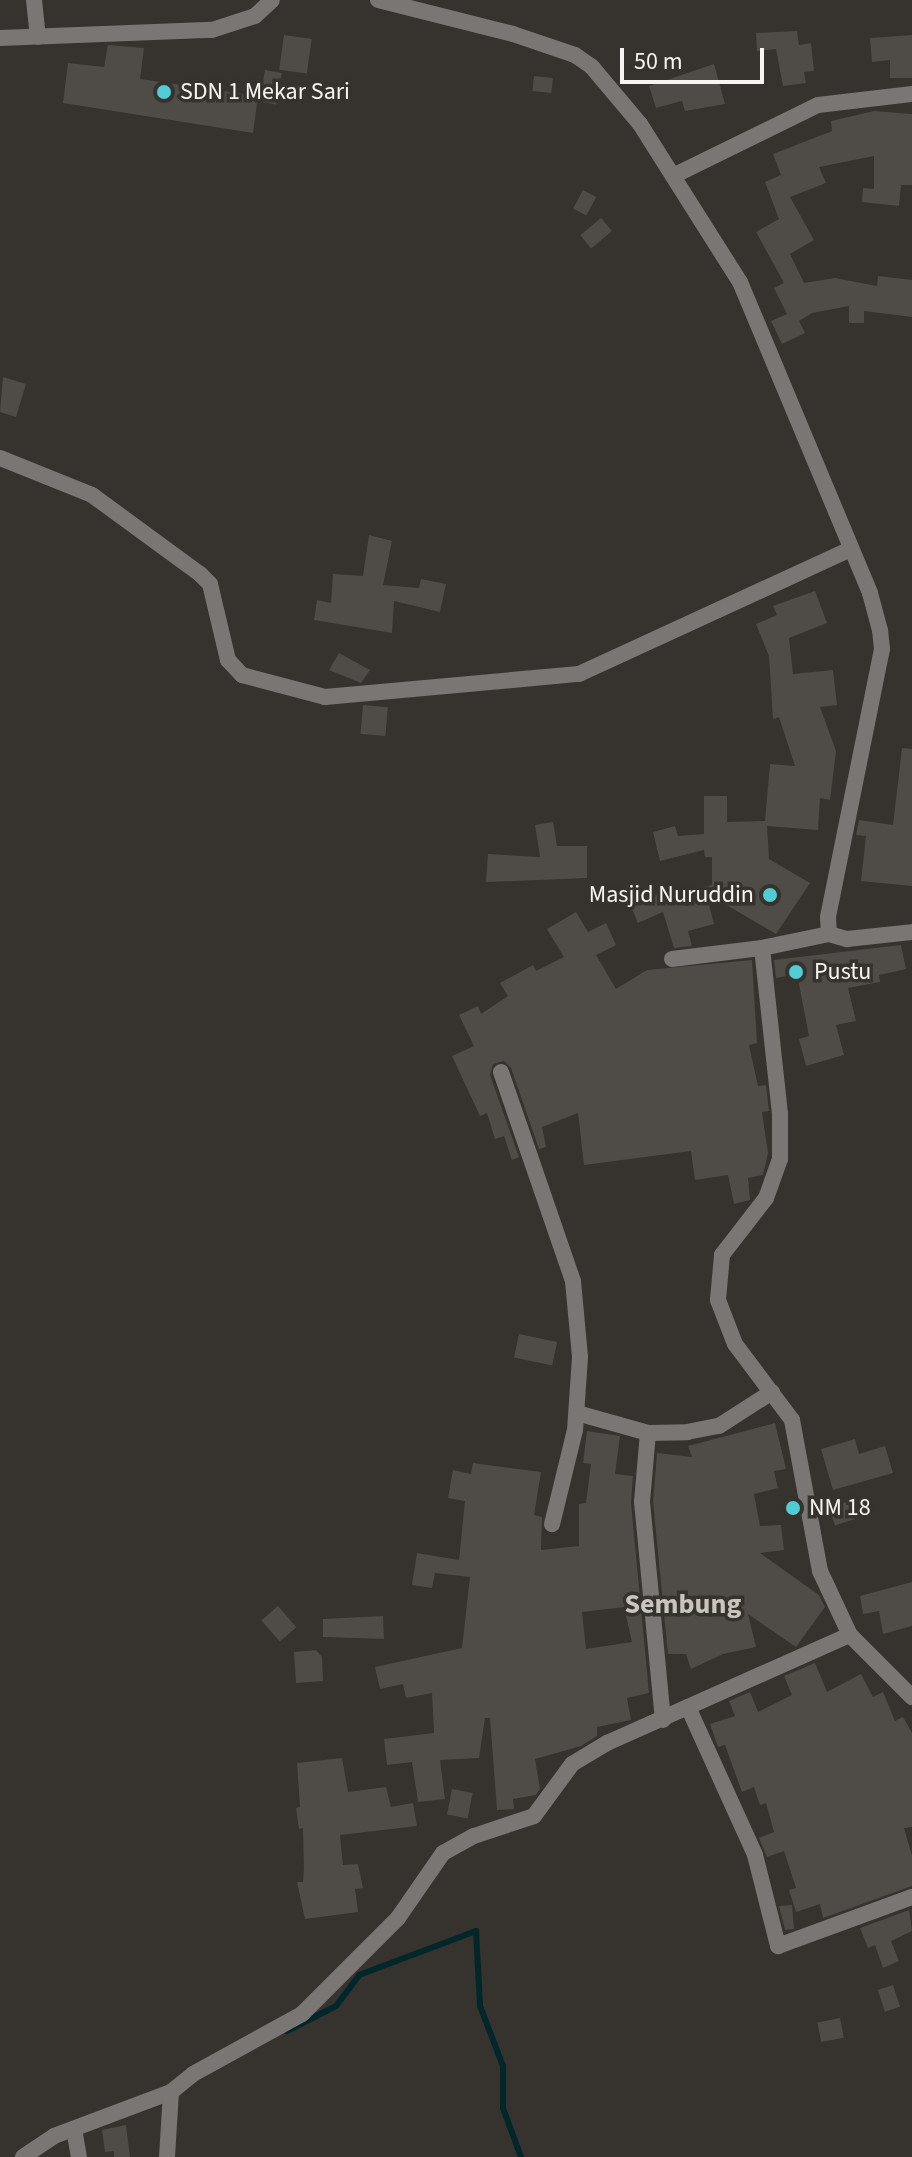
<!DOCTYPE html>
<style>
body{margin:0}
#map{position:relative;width:912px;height:2157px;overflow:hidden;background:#36322d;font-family:"Source Sans 3",sans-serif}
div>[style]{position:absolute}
.stream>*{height:6px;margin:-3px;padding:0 3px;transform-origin:3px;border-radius:3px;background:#01272a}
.building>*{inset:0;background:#4f4b46;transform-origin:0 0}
.minor>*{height:16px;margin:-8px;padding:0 8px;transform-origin:8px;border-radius:8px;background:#797674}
.tertiary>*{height:16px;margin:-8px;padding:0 8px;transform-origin:8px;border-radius:8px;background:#797674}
.dots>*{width:22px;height:22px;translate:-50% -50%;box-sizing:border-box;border:4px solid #36322d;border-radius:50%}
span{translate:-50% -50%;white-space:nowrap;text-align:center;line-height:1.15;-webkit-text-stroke:7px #36322d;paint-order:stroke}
.poi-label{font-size:24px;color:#f7f4f1}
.left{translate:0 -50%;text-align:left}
.right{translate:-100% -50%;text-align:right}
.quarter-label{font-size:28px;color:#c9c4bd;font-weight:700}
.scale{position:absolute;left:620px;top:48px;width:144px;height:36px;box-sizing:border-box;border:4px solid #f7f4f1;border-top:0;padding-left:10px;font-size:24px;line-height:28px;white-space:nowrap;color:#f7f4f1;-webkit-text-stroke:6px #36322d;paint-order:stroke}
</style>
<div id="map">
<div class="stream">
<div style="left:287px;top:2031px;width:55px;rotate:-27deg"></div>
<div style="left:336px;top:2006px;width:39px;rotate:-53deg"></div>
<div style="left:359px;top:1975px;width:125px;rotate:-20.6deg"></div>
<div style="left:476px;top:1931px;width:75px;rotate:86.9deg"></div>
<div style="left:480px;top:2006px;width:64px;rotate:69deg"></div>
<div style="left:503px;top:2066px;width:42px;rotate:90deg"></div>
<div style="left:503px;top:2108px;width:52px;rotate:69.8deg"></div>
</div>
<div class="building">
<div style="clip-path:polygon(797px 31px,799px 45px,811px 43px,814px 71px,804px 72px,806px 83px,783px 86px,776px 49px,757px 51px,756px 33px)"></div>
<div style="left:284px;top:35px;width:28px;height:35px;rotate:8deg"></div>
<div style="clip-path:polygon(912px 35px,912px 78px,890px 78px,890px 60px,872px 62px,870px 38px)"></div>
<div style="clip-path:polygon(108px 45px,144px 48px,140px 79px,258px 96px,253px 133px,63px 103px,68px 63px,104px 67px)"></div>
<div style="clip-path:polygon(714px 64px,725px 104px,685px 111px,682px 101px,656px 108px,649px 86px)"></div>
<div style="left:265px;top:70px;width:17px;height:32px;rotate:10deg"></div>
<div style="left:534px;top:76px;width:19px;height:15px;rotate:6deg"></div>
<div style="clip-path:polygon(874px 111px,912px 114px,912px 185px,901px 185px,899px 206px,862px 202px,863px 188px,874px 189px,874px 156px,819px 167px,826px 183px,790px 197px,814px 240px,790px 254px,804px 283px,835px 278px,877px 286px,878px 276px,912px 280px,912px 317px,864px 311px,864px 323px,849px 323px,849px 306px,812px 313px,799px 321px,805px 333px,782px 344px,771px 321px,787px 314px,774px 288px,784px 283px,756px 232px,779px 219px,765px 182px,781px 175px,773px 154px,832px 131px,831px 121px)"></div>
<div style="left:583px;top:190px;width:15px;height:21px;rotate:28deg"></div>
<div style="left:601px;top:218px;width:17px;height:27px;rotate:50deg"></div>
<div style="clip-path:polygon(3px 377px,26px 384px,16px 417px,0 412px)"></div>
<div style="clip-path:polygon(369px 535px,392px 541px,383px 585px,419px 588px,421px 579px,446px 584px,440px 612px,394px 601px,392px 633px,314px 620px,317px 600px,331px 603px,333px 574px,363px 576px)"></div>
<div style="clip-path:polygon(815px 591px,827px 623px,789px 638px,793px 674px,833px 670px,837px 705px,820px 707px,836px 751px,830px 800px,820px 798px,818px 830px,767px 826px,769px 859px,810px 883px,776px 934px,706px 893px,714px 924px,688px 931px,692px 946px,674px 948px,663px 912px,638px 923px,628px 900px,712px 885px,712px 857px,705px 857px,704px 850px,660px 861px,653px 832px,675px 826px,678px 836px,704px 834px,704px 796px,727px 796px,727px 822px,765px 821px,770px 764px,795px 766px,779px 717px,773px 719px,769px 656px,756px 624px,777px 615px,773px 606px)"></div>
<div style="clip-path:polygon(339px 653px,370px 670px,361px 683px,329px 670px)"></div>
<div style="left:363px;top:705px;width:25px;height:29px;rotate:5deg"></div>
<div style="clip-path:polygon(902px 748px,912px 749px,912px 886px,861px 881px,866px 836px,856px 835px,859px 820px,893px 825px)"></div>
<div style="clip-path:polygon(553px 822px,557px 846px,587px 846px,587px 878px,486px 882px,488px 854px,540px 857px,535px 825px)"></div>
<div style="clip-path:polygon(576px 912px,588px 932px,606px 923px,616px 945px,596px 955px,616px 989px,647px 970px,752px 960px,757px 1043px,749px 1045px,758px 1086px,766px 1085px,769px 1111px,762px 1112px,768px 1153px,763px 1175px,748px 1178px,750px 1200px,734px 1204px,728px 1175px,695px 1180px,691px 1151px,584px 1165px,578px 1113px,542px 1127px,546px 1147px,539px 1149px,511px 1068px,504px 1061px,493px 1064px,490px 1075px,519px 1157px,512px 1160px,504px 1136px,495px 1139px,487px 1113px,480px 1116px,452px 1056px,474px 1046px,459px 1015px,478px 1006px,481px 1014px,508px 996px,500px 983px,533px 965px,536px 971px,564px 957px,547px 929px)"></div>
<div style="clip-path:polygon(901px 945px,906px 969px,879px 975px,880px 982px,848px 988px,856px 1021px,836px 1025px,844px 1055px,806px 1066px,799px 1039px,809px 1036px,797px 974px,776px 978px,774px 960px)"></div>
<div style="left:519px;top:1334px;width:39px;height:24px;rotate:12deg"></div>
<div style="clip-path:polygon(775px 1423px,786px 1469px,774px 1471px,778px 1488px,754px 1494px,760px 1526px,781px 1525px,784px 1550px,760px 1553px,819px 1595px,825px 1607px,796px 1647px,748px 1614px,756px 1647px,723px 1654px,691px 1669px,686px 1654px,668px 1654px,653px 1502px,657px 1453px,692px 1457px,688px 1446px)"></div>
<div style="clip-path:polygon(evenodd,587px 1431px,620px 1436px,615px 1474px,633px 1476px,631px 1503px,649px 1693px,627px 1698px,631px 1720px,597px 1727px,597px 1736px,581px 1746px,535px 1759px,540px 1789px,536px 1795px,513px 1799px,514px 1809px,497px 1810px,490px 1718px,485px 1718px,479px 1758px,440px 1760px,445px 1799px,418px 1802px,412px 1762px,387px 1765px,384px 1739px,434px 1733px,432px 1693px,406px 1698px,403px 1684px,380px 1689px,375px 1667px,462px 1648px,470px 1577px,435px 1573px,432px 1588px,412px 1585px,417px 1553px,459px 1560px,465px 1501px,448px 1498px,453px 1470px,471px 1474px,473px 1463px,541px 1472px,534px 1515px,542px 1517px,541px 1550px,579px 1546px,579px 1504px,586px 1503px,591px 1464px,583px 1463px,587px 1431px,624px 1607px,632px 1642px,586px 1649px,582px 1612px,624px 1607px)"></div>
<div style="clip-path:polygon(855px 1439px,859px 1454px,885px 1446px,893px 1473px,833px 1490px,821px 1449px)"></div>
<div style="left:849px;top:1501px;width:19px;height:21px;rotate:72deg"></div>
<div style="clip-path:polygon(912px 1582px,912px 1626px,883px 1634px,879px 1611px,863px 1614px,860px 1596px)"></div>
<div style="left:278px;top:1606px;width:28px;height:22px;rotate:49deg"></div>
<div style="clip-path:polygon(383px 1616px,384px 1639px,323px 1637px,323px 1619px)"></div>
<div style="clip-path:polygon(316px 1650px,322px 1657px,323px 1681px,296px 1683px,294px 1652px)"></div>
<div style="clip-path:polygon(815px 1663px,827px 1692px,861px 1674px,873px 1697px,883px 1692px,895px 1721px,903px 1717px,912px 1733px,912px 1827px,904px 1828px,912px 1856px,912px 1886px,823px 1918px,820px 1904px,796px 1912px,789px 1890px,796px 1888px,784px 1851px,767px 1857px,759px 1838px,774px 1832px,766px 1803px,760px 1805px,754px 1787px,742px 1792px,725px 1745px,718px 1747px,710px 1724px,735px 1716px,729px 1701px,750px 1692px,758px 1712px,792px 1695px,784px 1676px)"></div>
<div style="clip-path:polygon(342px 1758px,348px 1792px,386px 1787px,391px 1807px,413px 1803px,417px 1826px,340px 1835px,343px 1865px,358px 1864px,363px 1888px,355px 1889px,358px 1912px,305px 1919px,297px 1882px,303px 1882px,304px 1869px,303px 1828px,299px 1829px,296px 1808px,300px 1807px,297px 1763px)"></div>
<div style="left:452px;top:1789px;width:21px;height:26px;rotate:11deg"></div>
<div style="clip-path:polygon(792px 1905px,794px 1929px,785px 1930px,779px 1906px)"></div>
<div style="clip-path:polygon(909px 1910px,912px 1931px,891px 1941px,899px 1961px,883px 1968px,875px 1945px,868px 1948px,860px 1928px)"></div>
<div style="left:893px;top:1985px;width:23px;height:16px;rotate:72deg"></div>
<div style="left:840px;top:2018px;width:20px;height:23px;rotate:79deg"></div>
<div style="clip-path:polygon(126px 2125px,130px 2157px,114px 2157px,114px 2151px,105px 2152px,102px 2130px)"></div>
</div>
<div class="minor">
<div style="left:34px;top:0;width:37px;rotate:84deg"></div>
<div style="left:673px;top:176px;width:161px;rotate:-26.1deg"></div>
<div style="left:818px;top:105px;width:95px;rotate:-6.7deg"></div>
<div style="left:0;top:458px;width:99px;rotate:21.9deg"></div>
<div style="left:92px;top:495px;width:134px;rotate:36.2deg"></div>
<div style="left:200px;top:574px;width:14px;rotate:45deg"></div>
<div style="left:210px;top:584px;width:78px;rotate:76.7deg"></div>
<div style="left:228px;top:660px;width:21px;rotate:47deg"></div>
<div style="left:242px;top:675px;width:86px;rotate:14.8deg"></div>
<div style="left:325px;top:697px;width:255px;rotate:-5.2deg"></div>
<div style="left:579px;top:674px;width:299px;rotate:-24.7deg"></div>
<div style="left:829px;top:934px;width:68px;rotate:168.2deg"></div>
<div style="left:762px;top:948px;width:167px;rotate:83.8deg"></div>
<div style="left:780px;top:1114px;width:45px;rotate:90deg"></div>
<div style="left:780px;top:1159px;width:41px;rotate:109.7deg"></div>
<div style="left:766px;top:1198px;width:72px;rotate:127.7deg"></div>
<div style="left:722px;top:1255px;width:45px;rotate:95.1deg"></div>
<div style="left:718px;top:1300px;width:47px;rotate:68.9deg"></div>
<div style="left:735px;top:1344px;width:95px;rotate:53.1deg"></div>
<div style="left:792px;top:1420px;width:154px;rotate:79.5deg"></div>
<div style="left:820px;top:1571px;width:71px;rotate:64.9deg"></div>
<div style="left:850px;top:1635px;width:88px;rotate:45deg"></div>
<div style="left:672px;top:959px;width:91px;rotate:-7deg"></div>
<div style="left:501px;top:1072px;width:221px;rotate:71deg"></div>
<div style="left:573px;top:1281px;width:76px;rotate:84.7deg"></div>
<div style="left:580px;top:1357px;width:73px;rotate:93.9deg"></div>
<div style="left:575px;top:1430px;width:97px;rotate:103.7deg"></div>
<div style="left:577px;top:1413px;width:74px;rotate:15.7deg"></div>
<div style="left:648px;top:1433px;width:39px;rotate:-1deg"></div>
<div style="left:687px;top:1432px;width:33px;rotate:-11deg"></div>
<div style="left:719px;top:1426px;width:63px;rotate:-32.7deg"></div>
<div style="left:648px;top:1433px;width:69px;rotate:95deg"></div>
<div style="left:642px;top:1502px;width:219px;rotate:84.5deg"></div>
<div style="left:688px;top:1707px;width:162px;rotate:65.6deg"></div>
<div style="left:755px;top:1855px;width:94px;rotate:75.8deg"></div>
<div style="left:778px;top:1946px;width:143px;rotate:-20.1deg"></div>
<div style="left:74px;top:2129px;width:28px;rotate:80deg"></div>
<div style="left:23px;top:2157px;width:37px;rotate:-34deg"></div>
<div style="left:54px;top:2136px;width:125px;rotate:-20.6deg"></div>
<div style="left:171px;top:2092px;width:28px;rotate:-39deg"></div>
<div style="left:193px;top:2074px;width:124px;rotate:-28.8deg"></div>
<div style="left:302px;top:2014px;width:136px;rotate:-45deg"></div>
<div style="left:398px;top:1918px;width:79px;rotate:-55.3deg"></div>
<div style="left:443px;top:1853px;width:35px;rotate:-29deg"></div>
<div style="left:474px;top:1836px;width:63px;rotate:-18.4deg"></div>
<div style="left:534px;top:1816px;width:64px;rotate:-53.8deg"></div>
<div style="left:572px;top:1764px;width:41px;rotate:-31deg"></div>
<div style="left:607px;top:1743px;width:266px;rotate:-24deg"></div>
<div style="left:167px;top:2157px;width:65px;rotate:-86.5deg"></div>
</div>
<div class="tertiary">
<div style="left:378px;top:0;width:139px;rotate:14.1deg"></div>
<div style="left:513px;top:34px;width:65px;rotate:18.7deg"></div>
<div style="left:575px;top:55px;width:21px;rotate:35deg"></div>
<div style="left:592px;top:67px;width:75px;rotate:49.9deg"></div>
<div style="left:640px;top:124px;width:187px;rotate:57.7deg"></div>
<div style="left:740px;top:282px;width:337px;rotate:67.3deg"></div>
<div style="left:870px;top:593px;width:38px;rotate:75deg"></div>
<div style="left:880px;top:630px;width:19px;rotate:84deg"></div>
<div style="left:882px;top:649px;width:273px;rotate:101.4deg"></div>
<div style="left:828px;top:917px;width:17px;rotate:87deg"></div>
<div style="left:829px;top:934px;width:19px;rotate:16deg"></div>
<div style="left:847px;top:939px;width:65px;rotate:-6.1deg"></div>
<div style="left:0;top:38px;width:212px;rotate:-2.2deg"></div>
<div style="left:212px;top:30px;width:45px;rotate:-18deg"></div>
<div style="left:255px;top:16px;width:23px;rotate:-43deg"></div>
</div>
<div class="dots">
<div style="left:164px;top:92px;background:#51ccd4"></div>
<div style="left:770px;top:895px;background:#51ccd4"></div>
<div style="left:796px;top:972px;background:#51ccd4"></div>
<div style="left:793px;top:1508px;background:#51ccd4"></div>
</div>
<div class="poi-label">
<span class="left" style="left:180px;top:92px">SDN 1 Mekar Sari</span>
<span class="right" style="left:754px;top:895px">Masjid Nuruddin</span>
<span class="left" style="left:814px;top:972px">Pustu</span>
<span class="left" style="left:809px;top:1508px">NM 18</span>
</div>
<div class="quarter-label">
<span style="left:683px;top:1604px">Sembung</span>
</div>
<div class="scale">50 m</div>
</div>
